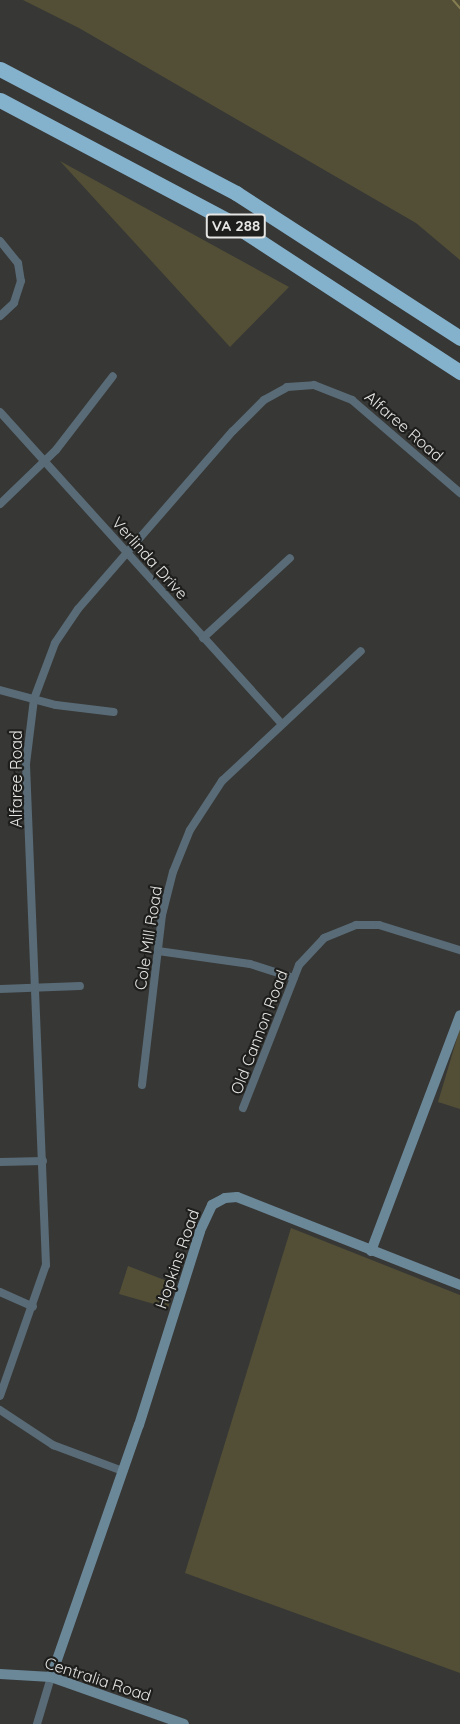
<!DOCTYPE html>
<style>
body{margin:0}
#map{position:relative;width:460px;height:1724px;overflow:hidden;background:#373735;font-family:Quicksand,sans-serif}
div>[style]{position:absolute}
.green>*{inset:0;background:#534f36}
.stream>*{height:2px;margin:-1px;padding:0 1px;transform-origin:1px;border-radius:1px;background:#857e52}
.minor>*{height:8px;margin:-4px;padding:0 4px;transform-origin:4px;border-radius:4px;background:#596b76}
.secondary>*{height:10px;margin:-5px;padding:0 5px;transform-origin:5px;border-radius:5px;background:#6b8899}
.motorway>*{height:15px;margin:-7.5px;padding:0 7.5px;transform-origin:7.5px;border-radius:7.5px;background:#84b1cc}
span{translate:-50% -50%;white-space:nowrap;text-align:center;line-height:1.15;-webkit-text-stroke:4.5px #1e1e1d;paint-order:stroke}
.shield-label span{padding:2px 4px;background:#1e1e1d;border:2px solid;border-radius:4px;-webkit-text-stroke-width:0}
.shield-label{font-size:15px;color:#e5e5e3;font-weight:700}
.street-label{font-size:16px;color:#e5e5e3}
</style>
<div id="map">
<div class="green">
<div style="clip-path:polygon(23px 0,460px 0,460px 260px,416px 223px,79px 28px)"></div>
<div style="clip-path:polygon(60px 161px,289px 287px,230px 347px)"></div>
<div style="clip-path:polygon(460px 1028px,460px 1109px,438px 1102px)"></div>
<div style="clip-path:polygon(291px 1228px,460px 1295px,460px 1673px,185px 1573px)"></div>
<div style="clip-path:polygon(128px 1266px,175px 1284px,168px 1308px,119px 1294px)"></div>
</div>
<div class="stream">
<div style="left:453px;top:0;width:11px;rotate:49deg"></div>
</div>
<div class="minor">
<div style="left:0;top:241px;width:28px;rotate:51deg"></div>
<div style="left:18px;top:263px;width:18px;rotate:81deg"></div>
<div style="left:21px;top:281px;width:23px;rotate:108deg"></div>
<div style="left:14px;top:303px;width:19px;rotate:137deg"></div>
<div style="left:0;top:412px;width:419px;rotate:47.9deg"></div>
<div style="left:0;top:504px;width:78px;rotate:-44deg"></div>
<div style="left:56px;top:450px;width:93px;rotate:-52.4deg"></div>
<div style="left:203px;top:638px;width:118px;rotate:-42.6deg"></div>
<div style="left:0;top:690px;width:58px;rotate:15deg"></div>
<div style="left:56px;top:705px;width:58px;rotate:6.9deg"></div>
<div style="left:158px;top:951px;width:93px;rotate:8deg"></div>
<div style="left:250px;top:964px;width:46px;rotate:17.7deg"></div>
<div style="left:0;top:989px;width:80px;rotate:-2.1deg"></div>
<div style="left:142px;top:1085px;width:171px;rotate:-83.3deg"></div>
<div style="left:162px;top:915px;width:44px;rotate:-75.7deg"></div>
<div style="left:173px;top:872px;width:45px;rotate:-68deg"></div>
<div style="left:190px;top:830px;width:59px;rotate:-56.9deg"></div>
<div style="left:222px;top:781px;width:190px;rotate:-43.1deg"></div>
<div style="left:243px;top:1108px;width:154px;rotate:-68.6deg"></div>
<div style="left:299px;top:965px;width:37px;rotate:-47deg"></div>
<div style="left:324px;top:938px;width:35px;rotate:-22deg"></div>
<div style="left:356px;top:925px;width:23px"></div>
<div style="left:379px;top:925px;width:85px;rotate:17.2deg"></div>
<div style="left:0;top:1162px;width:43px;rotate:-1.3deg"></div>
<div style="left:0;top:1292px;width:36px;rotate:24deg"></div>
<div style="left:0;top:1396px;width:139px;rotate:-70.7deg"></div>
<div style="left:46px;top:1265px;width:501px;rotate:-92.29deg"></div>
<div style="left:26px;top:764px;width:65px;rotate:-83deg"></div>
<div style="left:34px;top:699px;width:60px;rotate:-69.4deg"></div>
<div style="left:55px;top:643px;width:41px;rotate:-55.9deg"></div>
<div style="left:78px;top:609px;width:236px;rotate:-49deg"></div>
<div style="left:233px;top:431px;width:44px;rotate:-45deg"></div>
<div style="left:264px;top:400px;width:26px;rotate:-29deg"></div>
<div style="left:287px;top:387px;width:27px;rotate:-4deg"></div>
<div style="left:314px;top:385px;width:41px;rotate:21.5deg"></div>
<div style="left:352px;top:400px;width:143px;rotate:40.7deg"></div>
<div style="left:0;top:1410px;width:64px;rotate:33.4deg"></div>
<div style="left:53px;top:1445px;width:75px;rotate:20.4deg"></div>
<div style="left:37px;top:1724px;width:49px;rotate:-73.4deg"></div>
</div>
<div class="secondary">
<div style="left:371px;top:1251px;width:252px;rotate:-69.3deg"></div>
<div style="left:0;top:1674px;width:51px;rotate:3.4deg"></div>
<div style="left:51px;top:1677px;width:141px;rotate:19.5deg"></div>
<div style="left:51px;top:1677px;width:267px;rotate:-70.8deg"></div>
<div style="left:139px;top:1425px;width:203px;rotate:-72.5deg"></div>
<div style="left:200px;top:1231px;width:29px;rotate:-65deg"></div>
<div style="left:212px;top:1205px;width:15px;rotate:-28deg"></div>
<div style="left:225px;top:1198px;width:12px;rotate:-5deg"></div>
<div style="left:237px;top:1197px;width:240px;rotate:21.5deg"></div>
</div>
<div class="motorway">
<div style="left:0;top:69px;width:267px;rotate:27.7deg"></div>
<div style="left:236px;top:193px;width:267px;rotate:32.9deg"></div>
<div style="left:0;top:100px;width:260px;rotate:27.9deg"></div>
<div style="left:230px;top:222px;width:275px;rotate:33.1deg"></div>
</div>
<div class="shield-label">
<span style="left:236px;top:226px">VA 288</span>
</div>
<div class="street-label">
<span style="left:404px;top:426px;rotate:41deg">Alfaree Road</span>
<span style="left:150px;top:558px;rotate:48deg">Verlinda Drive</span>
<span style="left:16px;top:779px;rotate:-90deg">Alfaree Road</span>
<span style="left:148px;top:938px;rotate:-81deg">Cole Mill Road</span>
<span style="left:259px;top:1032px;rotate:-69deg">Old Cannon Road</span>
<span style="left:177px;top:1259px;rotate:-71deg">Hopkins Road</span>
<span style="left:98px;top:1679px;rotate:18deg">Centralia Road</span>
</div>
</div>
